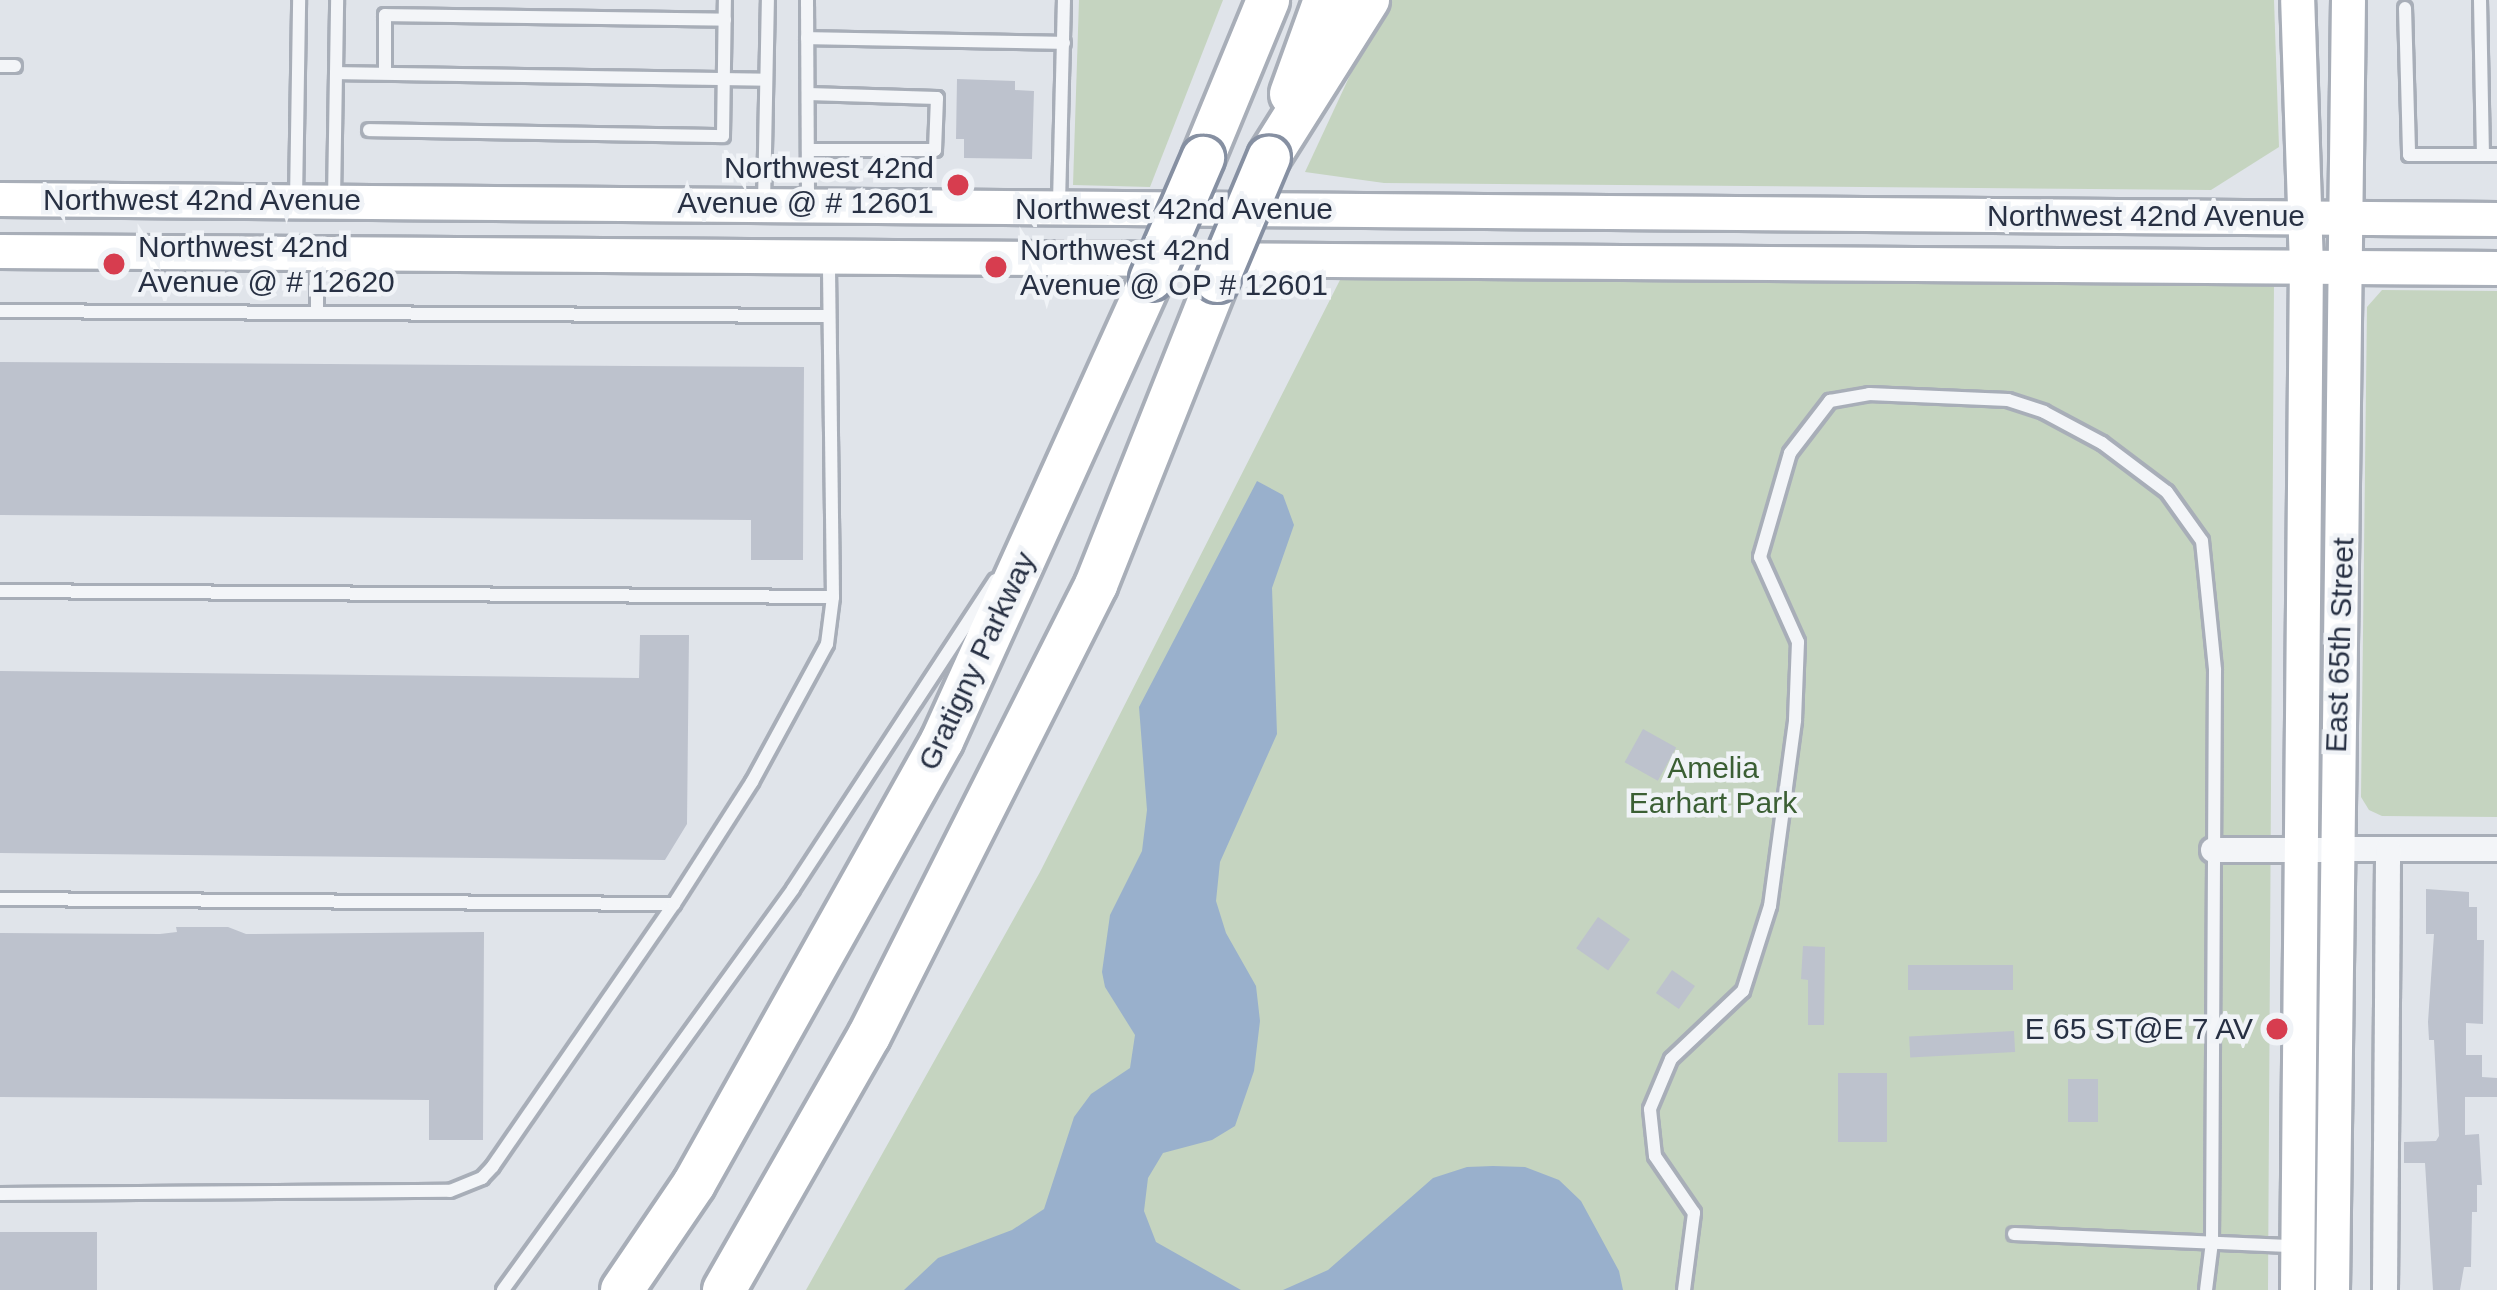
<!DOCTYPE html>
<style>
body{margin:0}
#map{position:relative;width:2497px;height:1290px;overflow:hidden;background:#e0e4ea;font-family:Helvetica,sans-serif}
div>[style]{position:absolute}
.green>*{inset:0;background:#c5d4c0}
.water>*{inset:0;background:#99b0cc}
.building>*{inset:0;background:#bdc2cd;transform-origin:0 0}
.roads{filter:drop-shadow(3px 0 #a8aeb8) drop-shadow(-3px 0 #a8aeb8) drop-shadow(0 3px #a8aeb8) drop-shadow(0 -3px #a8aeb8)}
.service>*{height:12px;margin:-6px;padding:0 6px;transform-origin:6px;border-radius:6px;background:#f3f5f8}
.minor>*{height:24px;margin:-12px;padding:0 12px;transform-origin:12px;border-radius:12px;background:#f3f5f8}
.secondary>*{height:33px;margin:-16.5px;padding:0 16.5px;transform-origin:16.5px;border-radius:16.5px;background:#fff}
.motorway>*{height:42px;margin:-21px;padding:0 21px;transform-origin:21px;border-radius:21px;background:#fff}
.bridges{filter:drop-shadow(3px 0 #8690a2) drop-shadow(-3px 0 #8690a2) drop-shadow(0 3px #8690a2) drop-shadow(0 -3px #8690a2)}
.motorway-bridge>*{height:42px;margin:-21px;padding:0 21px;transform-origin:21px;border-radius:21px;background:#fff}
.dots>*{width:33px;height:33px;translate:-50% -50%;box-sizing:border-box;border:6px solid #f0f3f7;border-radius:50%}
span{translate:-50% -50%;white-space:nowrap;text-align:center;line-height:1.15;-webkit-text-stroke:9px #f0f3f7;paint-order:stroke}
.poi-label{font-size:30px;color:#273043}
.right{translate:-100% -50%;text-align:right}
.left{translate:0 -50%;text-align:left}
.street-label{font-size:30px;color:#273043}
.park-label{font-size:30px;color:#3b5f34}
</style>
<div id="map">
<div class="green">
<div style="clip-path:polygon(1079px 0,1223px 0,1150px 187px,1073px 185px)"></div>
<div style="clip-path:polygon(1385px 0,2274px 0,2279px 147px,2211px 190px,1384px 183px,1305px 172px)"></div>
<div style="clip-path:polygon(1341px 278px,2274px 283px,2268px 1290px,806px 1290px,1040px 872px)"></div>
<div style="clip-path:polygon(2382px 290px,2497px 291px,2497px 817px,2382px 816px,2369px 810px,2361px 797px,2367px 307px)"></div>
</div>
<div class="water">
<div style="clip-path:polygon(1257px 481px,1283px 495px,1294px 525px,1272px 588px,1277px 734px,1220px 862px,1216px 901px,1226px 933px,1256px 986px,1260px 1021px,1254px 1071px,1235px 1126px,1212px 1140px,1163px 1153px,1148px 1178px,1144px 1211px,1156px 1242px,1241px 1290px,904px 1290px,938px 1258px,1012px 1230px,1044px 1209px,1074px 1117px,1091px 1094px,1130px 1068px,1135px 1035px,1105px 987px,1102px 972px,1110px 915px,1142px 851px,1147px 810px,1139px 707px)"></div>
<div style="clip-path:polygon(1493px 1166px,1525px 1167px,1559px 1180px,1581px 1201px,1619px 1271px,1623px 1290px,1283px 1290px,1328px 1270px,1433px 1178px,1467px 1167px)"></div>
</div>
<div class="building">
<div style="clip-path:polygon(957px 79px,1015px 81px,1015px 90px,1034px 91px,1032px 159px,964px 158px,964px 139px,956px 139px)"></div>
<div style="clip-path:polygon(0 362px,804px 367px,803px 560px,751px 560px,751px 520px,0 515px)"></div>
<div style="clip-path:polygon(640px 635px,689px 635px,687px 824px,665px 860px,0 853px,0 671px,639px 678px)"></div>
<div style="left:1643px;top:729px;width:38px;height:38px;rotate:29deg"></div>
<div style="clip-path:polygon(2426px 889px,2469px 892px,2469px 907px,2477px 907px,2477px 940px,2484px 940px,2483px 1024px,2466px 1023px,2466px 1055px,2482px 1055px,2482px 1077px,2497px 1078px,2497px 1097px,2465px 1097px,2465px 1135px,2479px 1134px,2482px 1185px,2477px 1185px,2477px 1212px,2472px 1212px,2471px 1267px,2464px 1267px,2460px 1290px,2433px 1290px,2425px 1163px,2404px 1163px,2404px 1142px,2436px 1141px,2439px 1136px,2434px 1040px,2429px 1040px,2428px 1022px,2434px 934px,2426px 934px)"></div>
<div style="left:1598px;top:917px;width:39px;height:38px;rotate:35deg"></div>
<div style="clip-path:polygon(176px 927px,228px 927px,246px 934px,484px 932px,483px 1140px,429px 1140px,429px 1100px,0 1097px,0 933px,160px 934px,177px 932px)"></div>
<div style="clip-path:polygon(1803px 946px,1825px 947px,1824px 1025px,1808px 1025px,1808px 980px,1801px 979px)"></div>
<div style="left:2013px;top:965px;width:25px;height:105px;rotate:90deg"></div>
<div style="left:1672px;top:970px;width:28px;height:28px;rotate:35deg"></div>
<div style="left:2014px;top:1031px;width:21px;height:105px;rotate:87deg"></div>
<div style="left:1838px;top:1073px;width:49px;height:69px"></div>
<div style="left:2068px;top:1079px;width:30px;height:43px"></div>
<div style="left:0;top:1232px;width:97px;height:58px"></div>
</div>
<div class="roads">
<div class="service">
<div style="left:807px;top:0;width:205px;rotate:89.7deg"></div>
<div style="left:2480px;top:0;width:155px;rotate:88.9deg"></div>
<div style="left:2405px;top:8px;width:147px;rotate:88.4deg"></div>
<div style="left:2409px;top:155px;width:88px"></div>
<div style="left:807px;top:38px;width:257px;rotate:1.1deg"></div>
<div style="left:0;top:66px;width:15px"></div>
<div style="left:336px;top:73px;width:426px;rotate:0.9deg"></div>
<div style="left:385px;top:73px;width:58px;rotate:-90deg"></div>
<div style="left:385px;top:15px;width:340px;rotate:0.8deg"></div>
<div style="left:808px;top:94px;width:129px;rotate:1.8deg"></div>
<div style="left:937px;top:98px;width:52px;rotate:92.2deg"></div>
<div style="left:935px;top:150px;width:127px;rotate:180deg"></div>
<div style="left:369px;top:130px;width:354px;rotate:1deg"></div>
<div style="left:723px;top:136px;width:136px;rotate:-89.2deg"></div>
<div style="left:296px;top:200px;width:200px;rotate:-89.1deg"></div>
<div style="left:334px;top:200px;width:200px;rotate:-89.1deg"></div>
<div style="left:764px;top:203px;width:203px;rotate:-88.9deg"></div>
<div style="left:1059px;top:203px;width:203px;rotate:-88.6deg"></div>
<div style="left:317px;top:254px;width:59px;rotate:90deg"></div>
<div style="left:0;top:311px;width:827px;rotate:0.35deg"></div>
<div style="left:0;top:591px;width:833px;rotate:0.41deg"></div>
<div style="left:0;top:899px;width:674px;rotate:0.43deg"></div>
<div style="left:0;top:1194px;width:450px;rotate:-0.4deg"></div>
<div style="left:450px;top:1191px;width:35px;rotate:-22deg"></div>
<div style="left:482px;top:1178px;width:16px;rotate:-47deg"></div>
<div style="left:493px;top:1166px;width:318px;rotate:-55.4deg"></div>
<div style="left:674px;top:904px;width:145px;rotate:-57.4deg"></div>
<div style="left:752px;top:782px;width:157px;rotate:-61.5deg"></div>
<div style="left:827px;top:644px;width:47px;rotate:-82.7deg"></div>
<div style="left:833px;top:597px;width:335px;rotate:-90.7deg"></div>
<div style="left:2014px;top:1234px;width:280px;rotate:2.5deg"></div>
<div style="left:503px;top:1290px;width:495px;rotate:-54.1deg"></div>
<div style="left:793px;top:889px;width:369px;rotate:-56.8deg"></div>
<div style="left:1684px;top:1290px;width:78px;rotate:-82.6deg"></div>
<div style="left:1694px;top:1213px;width:69px;rotate:-124.4deg"></div>
<div style="left:1655px;top:1156px;width:47px;rotate:-96.1deg"></div>
<div style="left:1650px;top:1109px;width:54px;rotate:-67.2deg"></div>
<div style="left:1671px;top:1059px;width:99px;rotate:-43.4deg"></div>
<div style="left:1743px;top:991px;width:89px;rotate:-72.4deg"></div>
<div style="left:1770px;top:906px;width:188px;rotate:-82.3deg"></div>
<div style="left:1795px;top:720px;width:78px;rotate:-87.8deg"></div>
<div style="left:1798px;top:642px;width:93px;rotate:-114.1deg"></div>
<div style="left:1760px;top:557px;width:108px;rotate:-73.9deg"></div>
<div style="left:1790px;top:453px;width:66px;rotate:-52.4deg"></div>
<div style="left:1830px;top:401px;width:40px;rotate:-10deg"></div>
<div style="left:1869px;top:394px;width:139px;rotate:2.5deg"></div>
<div style="left:2008px;top:400px;width:38px;rotate:18deg"></div>
<div style="left:2044px;top:412px;width:66px;rotate:28.1deg"></div>
<div style="left:2102px;top:443px;width:81px;rotate:37deg"></div>
<div style="left:2167px;top:492px;width:60px;rotate:54.5deg"></div>
<div style="left:2202px;top:541px;width:130px;rotate:84.2deg"></div>
<div style="left:2215px;top:670px;width:572px;rotate:90.3deg"></div>
<div style="left:2212px;top:1242px;width:48px;rotate:97.1deg"></div>
</div>
<div class="minor">
<div style="left:2213px;top:850px;width:284px;rotate:-0.2deg"></div>
<div style="left:2385px;top:1290px;width:441px;rotate:-89.6deg"></div>
</div>
<div class="secondary">
<div style="left:0;top:199px;width:2497px;rotate:0.46deg"></div>
<div style="left:0;top:251px;width:2497px;rotate:0.39deg"></div>
<div style="left:2297px;top:1290px;width:1024px;rotate:-89.5deg"></div>
<div style="left:2306px;top:266px;width:266px;rotate:-91.9deg"></div>
<div style="left:2332px;top:1290px;width:1290px;rotate:-89.29deg"></div>
</div>
<div class="motorway">
<div style="left:1291px;top:94px;width:100px;rotate:-70.1deg"></div>
<div style="left:1269px;top:157px;width:186px;rotate:-57.8deg"></div>
<div style="left:1203px;top:158px;width:171px;rotate:-67.6deg"></div>
<div style="left:622px;top:1290px;width:128px;rotate:-55.8deg"></div>
<div style="left:694px;top:1184px;width:508px;rotate:-60.76deg"></div>
<div style="left:942px;top:741px;width:507px;rotate:-65.66deg"></div>
<div style="left:724px;top:1290px;width:292px;rotate:-60.3deg"></div>
<div style="left:869px;top:1036px;width:505px;rotate:-63.28deg"></div>
<div style="left:1096px;top:585px;width:327px;rotate:-68.3deg"></div>
</div>
</div>
<div class="bridges">
<div class="motorway-bridge">
<div style="left:1151px;top:279px;width:132px;rotate:-66.7deg"></div>
<div style="left:1217px;top:281px;width:134px;rotate:-67.2deg"></div>
</div>
</div>
<div class="dots">
<div style="left:958px;top:185px;background:#d73d4f"></div>
<div style="left:114px;top:264px;background:#d73d4f"></div>
<div style="left:996px;top:267px;background:#d73d4f"></div>
<div style="left:2277px;top:1029px;background:#d73d4f"></div>
</div>
<div class="poi-label">
<span class="right" style="left:934px;top:185px">Northwest 42nd<br>Avenue @ # 12601</span>
<span class="left" style="left:138px;top:264px">Northwest 42nd<br>Avenue @ # 12620</span>
<span class="left" style="left:1020px;top:267px">Northwest 42nd<br>Avenue @ OP # 12601</span>
<span class="right" style="left:2253px;top:1029px">E 65 ST@E 7 AV</span>
</div>
<div class="street-label">
<span style="left:202px;top:200px">Northwest 42nd Avenue</span>
<span style="left:1174px;top:209px">Northwest 42nd Avenue</span>
<span style="left:2146px;top:216px">Northwest 42nd Avenue</span>
<span style="left:2340px;top:645px;rotate:-88deg">East 65th Street</span>
<span style="left:977px;top:661px;rotate:-65deg">Gratigny Parkway</span>
</div>
<div class="park-label">
<span style="left:1713px;top:785px">Amelia<br>Earhart Park</span>
</div>
</div>
